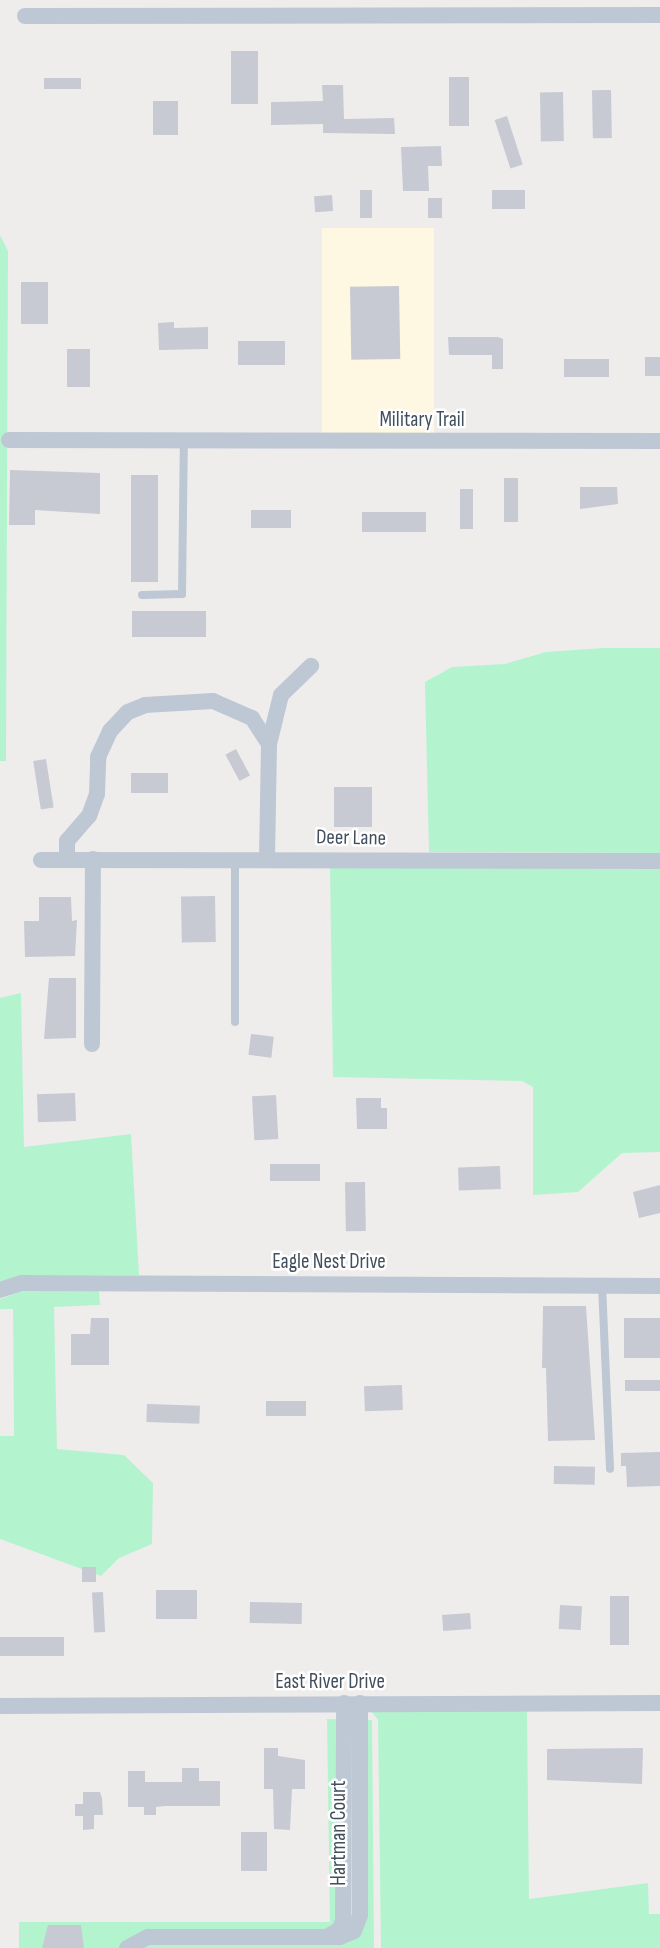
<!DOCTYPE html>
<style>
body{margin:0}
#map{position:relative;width:660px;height:1948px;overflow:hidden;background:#efecec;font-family:"Sofia Sans Condensed",sans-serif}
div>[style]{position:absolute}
.commercial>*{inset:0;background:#fef7e1;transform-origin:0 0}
.green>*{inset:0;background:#b3f4cf}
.building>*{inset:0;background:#c7cad3;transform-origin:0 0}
.service>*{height:8px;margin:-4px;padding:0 4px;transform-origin:4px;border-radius:4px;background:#bdc8d4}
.minor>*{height:16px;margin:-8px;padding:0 8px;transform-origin:8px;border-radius:8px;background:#bdc8d4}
span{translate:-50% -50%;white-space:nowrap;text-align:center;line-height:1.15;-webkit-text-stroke:5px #fff;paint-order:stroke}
.street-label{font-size:21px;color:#424f5c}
</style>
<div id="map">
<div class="commercial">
<div style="left:434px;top:228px;width:205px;height:112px;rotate:90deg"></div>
</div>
<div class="green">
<div style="clip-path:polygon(0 235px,8px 251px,6px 761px,0 761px)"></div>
<div style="clip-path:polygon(604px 648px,660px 648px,660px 853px,429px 852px,425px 682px,452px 667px,505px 664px,546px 652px)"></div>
<div style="clip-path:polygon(330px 867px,660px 869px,660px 1152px,622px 1153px,578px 1192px,533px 1195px,533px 1087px,522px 1081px,333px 1077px)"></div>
<div style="clip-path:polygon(21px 993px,24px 1147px,131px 1134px,139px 1275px,20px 1275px,0 1282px,0 998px)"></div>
<div style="clip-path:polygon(23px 1291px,99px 1291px,100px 1305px,54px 1307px,57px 1449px,124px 1455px,153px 1483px,152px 1544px,119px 1558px,101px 1576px,0 1539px,0 1436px,14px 1436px,13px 1309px,0 1309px,0 1299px)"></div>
<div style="clip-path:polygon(371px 1711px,527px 1711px,529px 1899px,648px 1883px,649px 1914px,660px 1914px,660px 1948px,381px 1948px,378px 1720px)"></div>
<div style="clip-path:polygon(327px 1719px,372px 1720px,374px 1948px,19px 1948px,19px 1922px,330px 1922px)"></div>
</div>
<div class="building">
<div style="left:231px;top:51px;width:27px;height:53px"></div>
<div style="left:449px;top:77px;width:20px;height:49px"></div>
<div style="left:44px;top:78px;width:37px;height:11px"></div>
<div style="clip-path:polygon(322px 85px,343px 85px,344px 119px,394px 118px,395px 134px,323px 133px,323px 124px,271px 125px,271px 102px,323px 101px)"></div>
<div style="left:611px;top:90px;width:48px;height:19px;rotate:89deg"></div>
<div style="left:563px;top:92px;width:49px;height:23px;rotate:89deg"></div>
<div style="left:153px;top:101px;width:25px;height:34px"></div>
<div style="left:507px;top:116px;width:51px;height:13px;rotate:72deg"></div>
<div style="clip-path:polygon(441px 146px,442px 166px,428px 166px,429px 191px,403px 191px,401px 147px)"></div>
<div style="left:360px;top:190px;width:12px;height:28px"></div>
<div style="left:525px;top:190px;width:19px;height:33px;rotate:90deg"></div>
<div style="left:332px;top:195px;width:16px;height:18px;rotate:86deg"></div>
<div style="left:428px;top:198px;width:14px;height:20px"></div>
<div style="left:21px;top:282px;width:27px;height:42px"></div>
<div style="left:399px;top:286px;width:73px;height:49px;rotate:89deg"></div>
<div style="clip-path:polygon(174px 322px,174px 328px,208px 327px,208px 349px,159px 350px,158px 323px)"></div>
<div style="clip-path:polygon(448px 337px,498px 337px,503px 339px,503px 369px,492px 369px,492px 355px,449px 355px)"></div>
<div style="left:285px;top:341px;width:24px;height:47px;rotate:90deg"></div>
<div style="left:67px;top:349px;width:23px;height:38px"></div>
<div style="left:660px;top:357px;width:19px;height:15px;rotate:90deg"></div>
<div style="left:609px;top:359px;width:18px;height:45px;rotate:90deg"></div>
<div style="clip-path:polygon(10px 470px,100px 473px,100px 514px,35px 510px,35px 525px,9px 525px)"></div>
<div style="left:131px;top:475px;width:27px;height:107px"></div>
<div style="left:504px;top:478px;width:14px;height:44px"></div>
<div style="clip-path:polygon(580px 487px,617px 487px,618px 504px,580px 509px)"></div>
<div style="left:460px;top:489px;width:13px;height:40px"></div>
<div style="left:291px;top:510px;width:18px;height:40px;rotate:90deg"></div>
<div style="left:362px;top:512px;width:64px;height:20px"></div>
<div style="left:132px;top:611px;width:74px;height:26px"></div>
<div style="left:236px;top:749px;width:30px;height:12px;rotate:62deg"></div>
<div style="left:46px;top:759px;width:49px;height:13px;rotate:81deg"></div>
<div style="left:131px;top:773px;width:37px;height:20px"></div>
<div style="left:334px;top:787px;width:38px;height:40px"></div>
<div style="left:215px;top:896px;width:46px;height:34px;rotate:89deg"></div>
<div style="clip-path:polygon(39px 897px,71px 897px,72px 921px,77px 920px,75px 956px,25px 957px,24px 921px,39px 921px)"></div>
<div style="clip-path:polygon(49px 978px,76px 978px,76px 1038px,44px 1039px)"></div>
<div style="left:251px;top:1034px;width:23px;height:21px;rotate:7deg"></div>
<div style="left:75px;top:1093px;width:28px;height:38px;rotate:88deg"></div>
<div style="left:276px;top:1095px;width:44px;height:24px;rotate:87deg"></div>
<div style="clip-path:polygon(356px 1098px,381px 1098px,381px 1108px,387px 1108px,387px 1129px,357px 1129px)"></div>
<div style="left:320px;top:1164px;width:17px;height:50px;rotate:90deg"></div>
<div style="left:500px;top:1166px;width:23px;height:42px;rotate:88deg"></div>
<div style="left:365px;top:1182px;width:49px;height:20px;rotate:89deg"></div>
<div style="clip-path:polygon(660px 1185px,660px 1213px,639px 1218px,633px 1192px)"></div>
<div style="clip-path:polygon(543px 1306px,586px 1306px,595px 1440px,548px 1441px,546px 1368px,542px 1368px)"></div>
<div style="clip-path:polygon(91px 1318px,109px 1318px,109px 1365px,71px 1365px,71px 1334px,90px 1334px)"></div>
<div style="left:660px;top:1318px;width:40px;height:36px;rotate:90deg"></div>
<div style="left:660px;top:1380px;width:11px;height:35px;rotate:90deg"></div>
<div style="left:402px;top:1385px;width:25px;height:38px;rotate:88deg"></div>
<div style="left:306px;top:1401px;width:15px;height:40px;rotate:90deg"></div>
<div style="left:147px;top:1404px;width:53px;height:18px;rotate:2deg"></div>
<div style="clip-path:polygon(660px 1452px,660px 1486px,627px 1487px,626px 1466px,621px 1466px,621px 1453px)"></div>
<div style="left:554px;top:1466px;width:41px;height:18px;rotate:1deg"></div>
<div style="left:82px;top:1567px;width:14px;height:15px"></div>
<div style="left:156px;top:1590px;width:41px;height:29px"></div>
<div style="left:103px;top:1592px;width:40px;height:11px;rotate:87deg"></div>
<div style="left:610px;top:1596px;width:19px;height:49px"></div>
<div style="left:250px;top:1602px;width:52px;height:21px;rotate:1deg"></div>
<div style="left:560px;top:1605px;width:22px;height:24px;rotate:3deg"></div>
<div style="left:470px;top:1613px;width:16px;height:28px;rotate:86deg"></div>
<div style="left:0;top:1637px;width:64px;height:19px"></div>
<div style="clip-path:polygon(264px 1748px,278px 1748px,278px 1756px,305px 1760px,305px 1789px,292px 1789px,290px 1830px,274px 1829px,273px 1789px,264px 1789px)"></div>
<div style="clip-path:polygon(643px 1748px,642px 1784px,547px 1780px,547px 1749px)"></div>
<div style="clip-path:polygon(182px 1768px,199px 1768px,199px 1781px,220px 1781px,220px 1806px,165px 1806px,156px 1807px,156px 1815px,144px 1815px,144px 1807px,128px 1807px,128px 1771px,145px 1771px,145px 1782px,182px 1782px)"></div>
<div style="clip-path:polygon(83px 1792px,100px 1792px,102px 1798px,103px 1815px,94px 1815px,94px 1829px,83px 1830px,83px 1816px,75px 1816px,75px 1804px,83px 1804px)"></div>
<div style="left:241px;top:1832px;width:26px;height:39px"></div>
<div style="clip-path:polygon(48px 1925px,81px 1925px,84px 1948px,42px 1948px)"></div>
</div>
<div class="service">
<div style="left:142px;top:595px;width:40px;rotate:-1.4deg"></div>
<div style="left:182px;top:594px;width:154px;rotate:-89.3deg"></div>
<div style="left:235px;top:1022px;width:162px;rotate:-90deg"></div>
<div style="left:602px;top:1285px;width:184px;rotate:87.5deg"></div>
</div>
<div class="minor">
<div style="left:25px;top:16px;width:635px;rotate:-0.09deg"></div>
<div style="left:9px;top:440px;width:651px;rotate:0.09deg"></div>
<div style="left:269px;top:744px;width:50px;rotate:-76.2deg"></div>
<div style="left:281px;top:695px;width:42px;rotate:-44deg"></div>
<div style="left:67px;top:859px;width:18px;rotate:-90deg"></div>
<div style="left:67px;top:841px;width:33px;rotate:-49deg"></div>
<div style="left:89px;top:816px;width:23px;rotate:-70deg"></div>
<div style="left:97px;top:794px;width:37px;rotate:-88deg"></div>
<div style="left:98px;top:757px;width:29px;rotate:-65deg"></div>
<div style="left:110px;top:731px;width:26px;rotate:-47deg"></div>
<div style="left:128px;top:712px;width:18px;rotate:-22deg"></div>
<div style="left:145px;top:705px;width:68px;rotate:-3.4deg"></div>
<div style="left:213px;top:701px;width:43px;rotate:23.6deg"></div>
<div style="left:252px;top:718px;width:31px;rotate:57deg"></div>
<div style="left:269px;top:744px;width:115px;rotate:91deg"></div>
<div style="left:41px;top:860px;width:619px;rotate:0.09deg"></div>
<div style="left:92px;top:1044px;width:185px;rotate:-89.7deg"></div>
<div style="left:0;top:1290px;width:23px;rotate:-18deg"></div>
<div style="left:22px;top:1283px;width:638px;rotate:0.27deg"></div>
<div style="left:0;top:1706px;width:660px;rotate:-0.26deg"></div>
<div style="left:326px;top:1937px;width:15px;rotate:-28deg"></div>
<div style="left:339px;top:1930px;width:10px;rotate:-66deg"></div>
<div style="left:343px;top:1921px;width:218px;rotate:-89.7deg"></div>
<div style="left:127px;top:1948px;width:24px;rotate:-28deg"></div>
<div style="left:148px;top:1937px;width:192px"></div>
<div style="left:340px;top:1937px;width:15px;rotate:-23deg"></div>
<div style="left:354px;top:1931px;width:17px;rotate:-69deg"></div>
<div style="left:360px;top:1915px;width:212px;rotate:-90deg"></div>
</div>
<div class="street-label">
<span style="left:422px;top:420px">Military Trail</span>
<span style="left:351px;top:838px;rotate:1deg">Deer Lane</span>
<span style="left:329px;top:1262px">Eagle Nest Drive</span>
<span style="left:330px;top:1682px">East River Drive</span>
<span style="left:339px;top:1833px;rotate:-90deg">Hartman Court</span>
</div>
</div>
